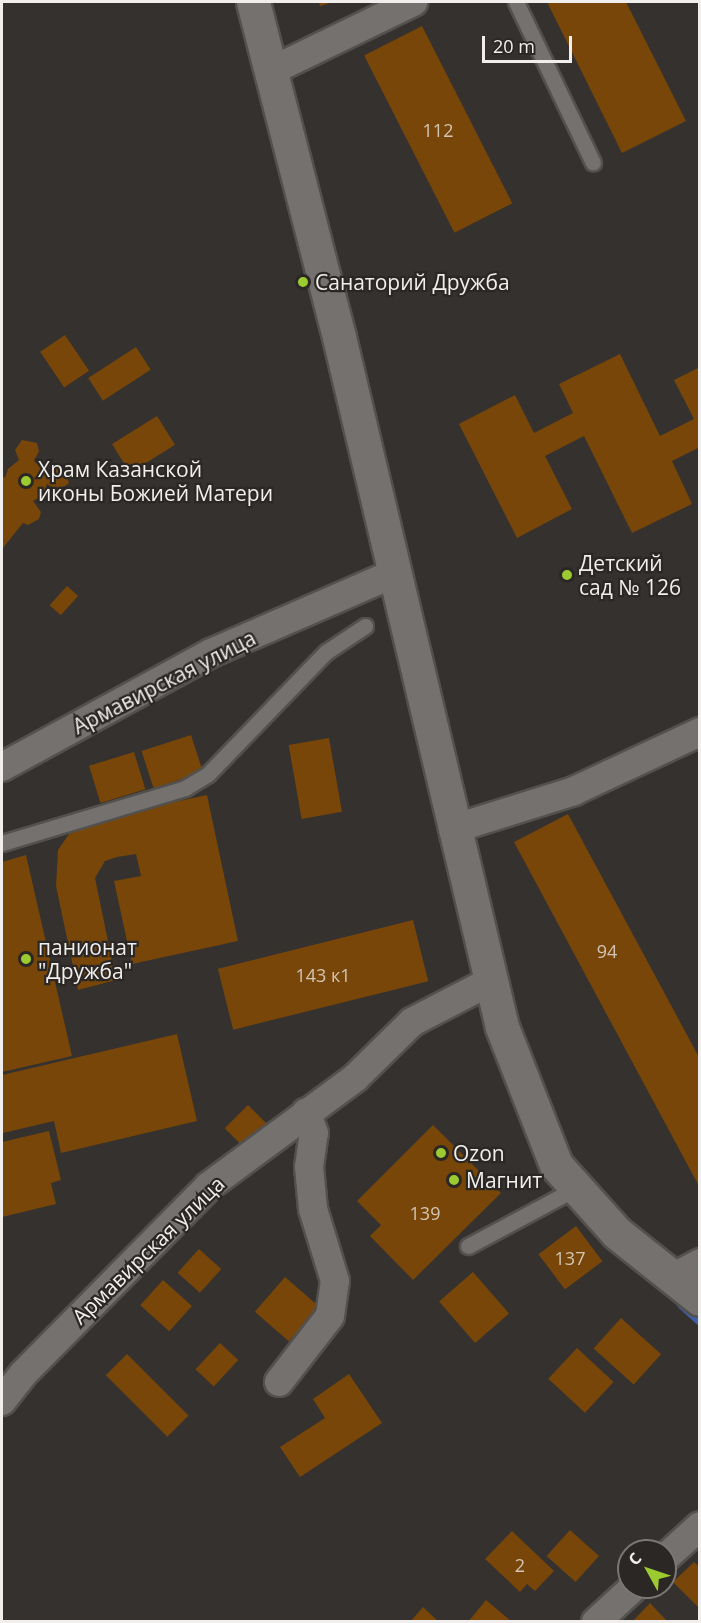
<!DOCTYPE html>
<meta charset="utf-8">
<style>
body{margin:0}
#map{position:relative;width:701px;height:1623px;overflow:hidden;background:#35312e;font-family:"Open Sans",sans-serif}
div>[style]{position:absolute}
.stream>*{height:9px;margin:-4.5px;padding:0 4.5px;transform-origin:4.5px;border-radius:4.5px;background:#3f5ea5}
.building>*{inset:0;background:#774608;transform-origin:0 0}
.roads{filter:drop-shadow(2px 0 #53514e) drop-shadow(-2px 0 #53514e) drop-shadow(0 2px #53514e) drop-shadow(0 -2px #53514e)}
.service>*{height:15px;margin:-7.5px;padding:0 7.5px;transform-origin:7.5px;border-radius:7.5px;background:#75716e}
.minor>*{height:28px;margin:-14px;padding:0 14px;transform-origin:14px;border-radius:14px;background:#75716e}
.secondary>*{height:33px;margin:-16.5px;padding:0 16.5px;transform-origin:16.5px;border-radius:16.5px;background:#75716e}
.dots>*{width:16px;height:16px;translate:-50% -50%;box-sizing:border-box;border:3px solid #2b2724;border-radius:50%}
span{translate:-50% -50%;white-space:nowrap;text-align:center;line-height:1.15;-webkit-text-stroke:4.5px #2b2724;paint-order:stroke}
.number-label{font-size:18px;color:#d2c5b4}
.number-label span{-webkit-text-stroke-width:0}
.poi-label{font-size:21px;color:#f1efed}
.left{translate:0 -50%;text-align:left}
.street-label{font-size:21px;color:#f1efed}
.frame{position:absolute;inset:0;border:3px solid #f1efed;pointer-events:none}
.north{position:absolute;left:617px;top:1539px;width:60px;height:60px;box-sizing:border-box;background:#2b2724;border:2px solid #7a7774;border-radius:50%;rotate:310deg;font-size:16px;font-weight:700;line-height:24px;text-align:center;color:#f1efed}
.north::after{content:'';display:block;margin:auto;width:21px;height:27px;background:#9cca31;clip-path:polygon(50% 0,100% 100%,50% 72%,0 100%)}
.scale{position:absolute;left:482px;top:36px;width:90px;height:27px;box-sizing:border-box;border:3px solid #f1efed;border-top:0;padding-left:8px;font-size:18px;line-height:21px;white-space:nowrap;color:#f1efed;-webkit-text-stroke:4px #2b2724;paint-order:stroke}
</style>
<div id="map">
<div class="stream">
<div style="left:681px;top:1304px;width:25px;rotate:42deg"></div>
</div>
<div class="building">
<div style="clip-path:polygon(319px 2px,333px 2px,320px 6px)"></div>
<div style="clip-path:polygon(547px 2px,626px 2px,686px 121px,622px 153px)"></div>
<div style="left:422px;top:26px;width:199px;height:65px;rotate:63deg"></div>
<div style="left:65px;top:335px;width:43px;height:30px;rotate:56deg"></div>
<div style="left:136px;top:347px;width:27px;height:57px;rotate:57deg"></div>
<div style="clip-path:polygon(620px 354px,660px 436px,694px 419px,674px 380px,700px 367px,700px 447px,672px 461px,692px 504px,632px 533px,584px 436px,545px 456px,572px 509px,517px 538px,459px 424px,515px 395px,534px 433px,573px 413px,559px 384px)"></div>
<div style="left:157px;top:416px;width:34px;height:53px;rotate:58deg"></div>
<div style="clip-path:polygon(22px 440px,37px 443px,39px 451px,34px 461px,47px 474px,53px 468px,64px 468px,69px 483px,58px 491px,47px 484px,43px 495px,33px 501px,41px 512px,39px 519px,28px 525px,23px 523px,2px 549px,2px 475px,5px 478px,8px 469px,19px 460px,15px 450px)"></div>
<div style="left:67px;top:586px;width:15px;height:26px;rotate:42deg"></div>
<div style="left:191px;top:735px;width:39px;height:52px;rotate:72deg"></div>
<div style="left:329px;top:738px;width:75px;height:41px;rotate:80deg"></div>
<div style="left:134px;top:752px;width:39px;height:47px;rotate:73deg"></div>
<div style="clip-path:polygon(207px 795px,238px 941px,132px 964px,114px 881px,141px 876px,136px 854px,117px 857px,105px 861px,95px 878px,116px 980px,78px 990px,56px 886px,58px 850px,69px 834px,127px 812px)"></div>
<div style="clip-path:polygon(568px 814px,700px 1059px,700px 1188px,514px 842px)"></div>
<div style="clip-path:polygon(26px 855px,72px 1056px,2px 1072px,2px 862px)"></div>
<div style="left:413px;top:920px;width:63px;height:201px;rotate:76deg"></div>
<div style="clip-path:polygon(177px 1034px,197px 1121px,61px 1153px,54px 1121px,3px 1133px,2px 1075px)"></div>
<div style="left:248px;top:1105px;width:35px;height:33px;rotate:45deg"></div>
<div style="clip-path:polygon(433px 1125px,501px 1193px,413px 1280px,370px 1236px,381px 1225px,357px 1201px)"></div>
<div style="clip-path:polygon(49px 1131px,61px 1180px,51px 1183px,56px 1204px,2px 1217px,2px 1142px)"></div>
<div style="left:576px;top:1226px;width:44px;height:47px;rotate:53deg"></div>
<div style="left:199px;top:1249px;width:30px;height:32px;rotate:42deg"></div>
<div style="left:473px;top:1272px;width:55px;height:45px;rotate:49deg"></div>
<div style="left:285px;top:1277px;width:45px;height:46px;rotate:41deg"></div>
<div style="left:163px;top:1280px;width:39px;height:34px;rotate:42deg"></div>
<div style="left:621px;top:1318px;width:54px;height:41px;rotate:42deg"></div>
<div style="left:220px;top:1343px;width:25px;height:36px;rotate:43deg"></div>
<div style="left:577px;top:1348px;width:50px;height:42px;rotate:43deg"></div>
<div style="left:127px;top:1354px;width:87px;height:30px;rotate:45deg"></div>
<div style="clip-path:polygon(349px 1374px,382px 1423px,300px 1477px,280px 1447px,325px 1418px,313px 1399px)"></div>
<div style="left:570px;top:1530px;width:39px;height:35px;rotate:42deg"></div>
<div style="clip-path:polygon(512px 1531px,554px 1571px,535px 1591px,527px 1584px,520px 1592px,485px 1559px)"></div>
<div style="clip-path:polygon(694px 1562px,700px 1567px,700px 1609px,673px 1582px)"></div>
<div style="clip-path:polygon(486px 1600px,512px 1622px,468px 1622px)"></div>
<div style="clip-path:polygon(650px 1603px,668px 1622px,632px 1622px)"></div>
<div style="clip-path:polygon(423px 1607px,439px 1622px,410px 1622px)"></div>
</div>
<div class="roads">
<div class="service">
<div style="left:516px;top:2px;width:178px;rotate:64.4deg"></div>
<div style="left:2px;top:843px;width:191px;rotate:-16.7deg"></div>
<div style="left:185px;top:788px;width:27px;rotate:-31deg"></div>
<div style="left:208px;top:774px;width:170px;rotate:-46deg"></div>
<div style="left:326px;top:652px;width:47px;rotate:-33.7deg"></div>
<div style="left:468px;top:1246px;width:123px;rotate:-28.2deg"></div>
</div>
<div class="minor">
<div style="left:273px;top:70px;width:156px;rotate:-25.9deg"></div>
<div style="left:2px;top:767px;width:238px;rotate:-28.6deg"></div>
<div style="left:211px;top:653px;width:201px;rotate:-23.5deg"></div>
<div style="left:453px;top:829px;width:127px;rotate:-17.4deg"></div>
<div style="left:574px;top:791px;width:139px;rotate:-25.1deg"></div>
<div style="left:674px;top:1277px;width:30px;rotate:-28deg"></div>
<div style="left:279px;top:1382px;width:83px;rotate:-52.3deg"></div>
<div style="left:330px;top:1316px;width:35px;rotate:-82deg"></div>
<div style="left:335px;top:1281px;width:75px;rotate:-107deg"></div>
<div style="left:313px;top:1209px;width:42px;rotate:-95.4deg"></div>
<div style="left:309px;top:1167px;width:34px;rotate:-82deg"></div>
<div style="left:314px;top:1133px;width:22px;rotate:-111deg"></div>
<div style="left:2px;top:1401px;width:34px;rotate:-52deg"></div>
<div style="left:23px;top:1374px;width:264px;rotate:-45.3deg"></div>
<div style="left:209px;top:1186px;width:182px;rotate:-36.5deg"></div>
<div style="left:355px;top:1078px;width:80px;rotate:-44.5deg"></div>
<div style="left:412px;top:1022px;width:89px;rotate:-27.4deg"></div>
<div style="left:665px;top:1558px;width:47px;rotate:-42.4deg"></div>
<div style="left:596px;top:1622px;width:52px;rotate:-42.6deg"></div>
</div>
<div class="secondary">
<div style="left:253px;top:2px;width:346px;rotate:75.6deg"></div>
<div style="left:339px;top:337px;width:709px;rotate:76.71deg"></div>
<div style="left:502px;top:1027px;width:148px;rotate:68.6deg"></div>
<div style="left:556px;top:1165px;width:91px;rotate:48.1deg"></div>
<div style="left:617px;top:1233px;width:106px;rotate:38.5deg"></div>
</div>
</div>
<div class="dots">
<div style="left:303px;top:282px;background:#9cca31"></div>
<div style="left:26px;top:481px;background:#9cca31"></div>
<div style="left:567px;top:575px;background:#9cca31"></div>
<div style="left:26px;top:959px;background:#9cca31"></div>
<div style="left:441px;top:1153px;background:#9cca31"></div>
<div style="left:454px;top:1180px;background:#9cca31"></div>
</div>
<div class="number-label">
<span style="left:438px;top:130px">112</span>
<span style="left:607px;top:951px">94</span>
<span style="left:323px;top:975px">143 к1</span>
<span style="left:425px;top:1213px">139</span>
<span style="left:570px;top:1258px">137</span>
<span style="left:520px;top:1565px">2</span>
</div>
<div class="poi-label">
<span class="left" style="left:315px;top:282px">Санаторий Дружба</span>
<span class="left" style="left:38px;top:481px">Храм Казанской<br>иконы Божией Матери</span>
<span class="left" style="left:579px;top:575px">Детский<br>сад № 126</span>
<span class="left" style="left:38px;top:959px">панионат<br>"Дружба"</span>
<span class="left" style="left:453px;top:1153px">Ozon</span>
<span class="left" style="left:466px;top:1180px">Магнит</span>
</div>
<div class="street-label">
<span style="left:164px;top:682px;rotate:-27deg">Армавирская улица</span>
<span style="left:148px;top:1250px;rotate:-44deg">Армавирская улица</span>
</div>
<div class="frame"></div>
<div class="north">С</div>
<div class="scale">20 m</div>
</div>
